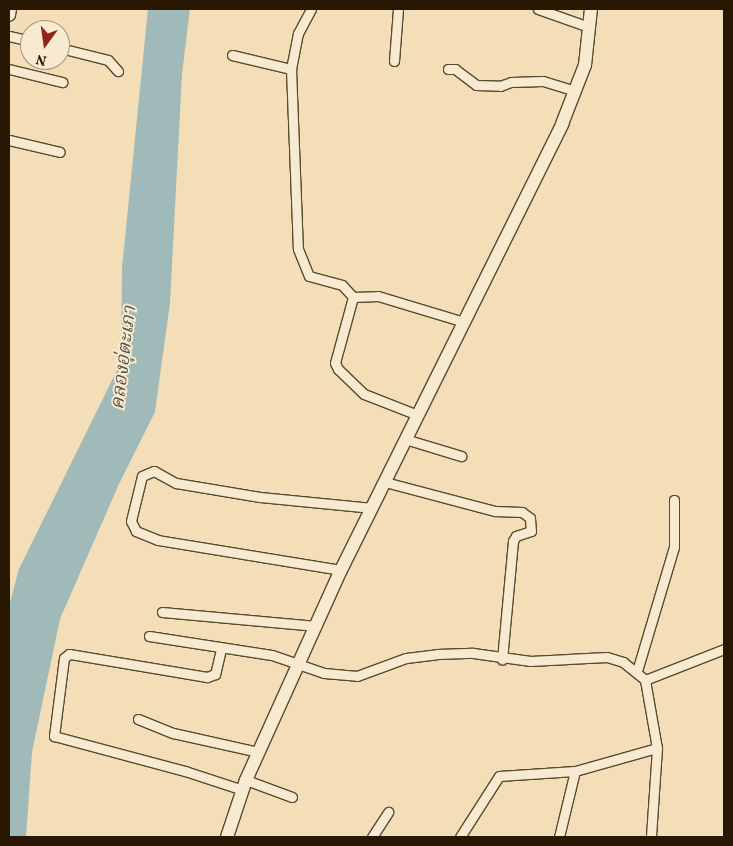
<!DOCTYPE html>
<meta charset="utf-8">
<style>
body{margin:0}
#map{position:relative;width:733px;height:846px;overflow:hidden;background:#f4deb7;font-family:Vollkorn,"Noto Serif Thai",serif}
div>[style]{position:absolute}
.water>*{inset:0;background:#9fbab8}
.roads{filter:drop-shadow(1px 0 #5a4930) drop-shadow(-1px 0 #5a4930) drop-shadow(0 1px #5a4930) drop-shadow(0 -1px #5a4930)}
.street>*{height:9px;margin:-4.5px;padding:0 4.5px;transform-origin:4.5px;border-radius:4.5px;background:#f8ead0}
.secondary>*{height:12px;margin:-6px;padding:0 6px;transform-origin:6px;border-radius:6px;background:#f8ead0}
span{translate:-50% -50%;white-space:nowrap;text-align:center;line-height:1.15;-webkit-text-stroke:4px #f8ead0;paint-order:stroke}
.water-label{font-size:19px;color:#515042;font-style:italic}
.frame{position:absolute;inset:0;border:10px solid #271703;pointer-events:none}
.north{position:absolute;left:20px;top:20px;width:50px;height:50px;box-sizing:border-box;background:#f8ead0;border:1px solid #a4967e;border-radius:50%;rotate:194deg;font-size:14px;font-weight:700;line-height:20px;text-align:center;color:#271703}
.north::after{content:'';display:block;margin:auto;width:18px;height:22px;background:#8f2418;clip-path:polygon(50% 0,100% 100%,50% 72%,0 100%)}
</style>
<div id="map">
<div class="water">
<div style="clip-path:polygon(148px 9px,190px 9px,182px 74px,170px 303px,155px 412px,119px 484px,60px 619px,32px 752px,26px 837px,9px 837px,9px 606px,19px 569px,121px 362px,122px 268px)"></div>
</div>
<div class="roads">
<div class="street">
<div style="left:311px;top:9px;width:27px;rotate:118deg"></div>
<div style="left:298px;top:33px;width:37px;rotate:101deg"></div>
<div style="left:291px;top:69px;width:180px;rotate:87.8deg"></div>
<div style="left:298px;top:249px;width:29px;rotate:68deg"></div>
<div style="left:309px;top:276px;width:34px;rotate:15deg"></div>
<div style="left:342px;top:285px;width:16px;rotate:47deg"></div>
<div style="left:353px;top:297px;width:68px;rotate:105.3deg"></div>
<div style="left:335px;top:363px;width:7px;rotate:63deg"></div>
<div style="left:338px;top:369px;width:36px;rotate:44deg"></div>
<div style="left:364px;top:394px;width:58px;rotate:21.3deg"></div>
<div style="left:538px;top:9px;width:54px;rotate:19.4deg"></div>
<div style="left:9px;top:36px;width:22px;rotate:13deg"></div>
<div style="left:60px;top:48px;width:49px;rotate:14deg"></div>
<div style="left:108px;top:60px;width:15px;rotate:48deg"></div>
<div style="left:232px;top:55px;width:61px;rotate:13.3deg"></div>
<div style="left:394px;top:61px;width:52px;rotate:-85.6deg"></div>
<div style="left:9px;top:69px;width:55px;rotate:13.8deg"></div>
<div style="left:448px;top:69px;width:7px"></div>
<div style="left:455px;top:69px;width:26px;rotate:37deg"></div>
<div style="left:476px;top:85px;width:24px;rotate:2deg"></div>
<div style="left:500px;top:86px;width:12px;rotate:-20deg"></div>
<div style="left:511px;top:82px;width:32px;rotate:-2deg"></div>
<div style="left:543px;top:81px;width:34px;rotate:17deg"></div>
<div style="left:9px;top:140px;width:52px;rotate:13.2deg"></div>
<div style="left:353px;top:297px;width:25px;rotate:-2deg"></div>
<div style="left:378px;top:296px;width:90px;rotate:16.8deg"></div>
<div style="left:405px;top:439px;width:59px;rotate:16.9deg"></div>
<div style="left:385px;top:482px;width:114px;rotate:14.8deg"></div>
<div style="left:495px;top:511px;width:27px;rotate:2deg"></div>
<div style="left:522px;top:512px;width:10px;rotate:37deg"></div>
<div style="left:530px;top:518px;width:13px;rotate:86deg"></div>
<div style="left:531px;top:531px;width:16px;rotate:162deg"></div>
<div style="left:516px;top:536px;width:6px;rotate:121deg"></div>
<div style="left:513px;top:541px;width:119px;rotate:95.3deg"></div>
<div style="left:341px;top:570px;width:185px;rotate:-170.7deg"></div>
<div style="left:158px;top:540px;width:24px;rotate:-158deg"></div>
<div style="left:136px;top:531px;width:11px;rotate:-117deg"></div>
<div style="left:131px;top:521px;width:46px;rotate:-76.3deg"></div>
<div style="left:142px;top:476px;width:13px;rotate:-23deg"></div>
<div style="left:154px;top:471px;width:25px;rotate:29deg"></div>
<div style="left:176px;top:483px;width:85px;rotate:9.5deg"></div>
<div style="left:260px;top:497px;width:113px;rotate:5.6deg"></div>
<div style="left:162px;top:612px;width:155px;rotate:5.2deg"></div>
<div style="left:149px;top:636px;width:124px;rotate:8.8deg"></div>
<div style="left:272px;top:655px;width:55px;rotate:19.1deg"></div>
<div style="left:324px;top:673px;width:33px;rotate:5deg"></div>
<div style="left:357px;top:676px;width:52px;rotate:-20.2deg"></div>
<div style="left:406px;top:658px;width:31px;rotate:-7deg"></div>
<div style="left:437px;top:654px;width:36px;rotate:-2deg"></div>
<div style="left:473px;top:653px;width:58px;rotate:8deg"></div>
<div style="left:530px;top:661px;width:77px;rotate:-3deg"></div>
<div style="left:607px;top:657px;width:17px;rotate:17deg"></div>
<div style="left:623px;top:662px;width:28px;rotate:39deg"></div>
<div style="left:645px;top:680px;width:69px;rotate:80deg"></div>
<div style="left:657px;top:748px;width:89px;rotate:93.9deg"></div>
<div style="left:221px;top:649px;width:26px;rotate:103deg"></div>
<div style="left:215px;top:674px;width:9px;rotate:159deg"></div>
<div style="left:207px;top:677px;width:140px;rotate:-170.5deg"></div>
<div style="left:69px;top:654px;width:6px;rotate:141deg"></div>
<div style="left:64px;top:658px;width:79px;rotate:97.3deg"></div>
<div style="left:54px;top:736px;width:136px;rotate:15deg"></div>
<div style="left:185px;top:771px;width:61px;rotate:18.1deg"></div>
<div style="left:637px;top:671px;width:129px;rotate:-73.4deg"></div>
<div style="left:674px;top:547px;width:47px;rotate:-90deg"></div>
<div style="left:645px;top:680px;width:85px;rotate:-21.4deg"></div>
<div style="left:138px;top:719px;width:38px;rotate:22deg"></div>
<div style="left:173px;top:733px;width:88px;rotate:12.5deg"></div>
<div style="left:246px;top:780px;width:49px;rotate:20.3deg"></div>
<div style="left:372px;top:837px;width:30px;rotate:-57deg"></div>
<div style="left:460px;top:837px;width:72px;rotate:-57.4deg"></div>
<div style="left:499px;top:776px;width:76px;rotate:-3.8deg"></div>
<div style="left:559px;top:837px;width:68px;rotate:-76.4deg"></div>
<div style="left:575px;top:771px;width:85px;rotate:-15.7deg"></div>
</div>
<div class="secondary">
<div style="left:9px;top:15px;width:6px;rotate:-81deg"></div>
<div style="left:227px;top:837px;width:60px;rotate:-71.6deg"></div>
<div style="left:246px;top:780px;width:230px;rotate:-65.7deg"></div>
<div style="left:341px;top:570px;width:498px;rotate:-63.6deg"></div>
<div style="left:562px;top:124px;width:63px;rotate:-68.7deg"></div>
<div style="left:585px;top:65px;width:56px;rotate:-83.9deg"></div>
</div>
</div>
<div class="water-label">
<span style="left:125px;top:358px;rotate:-83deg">คลองอุ่ตะเภา</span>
</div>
<div class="frame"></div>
<div class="north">N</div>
</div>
